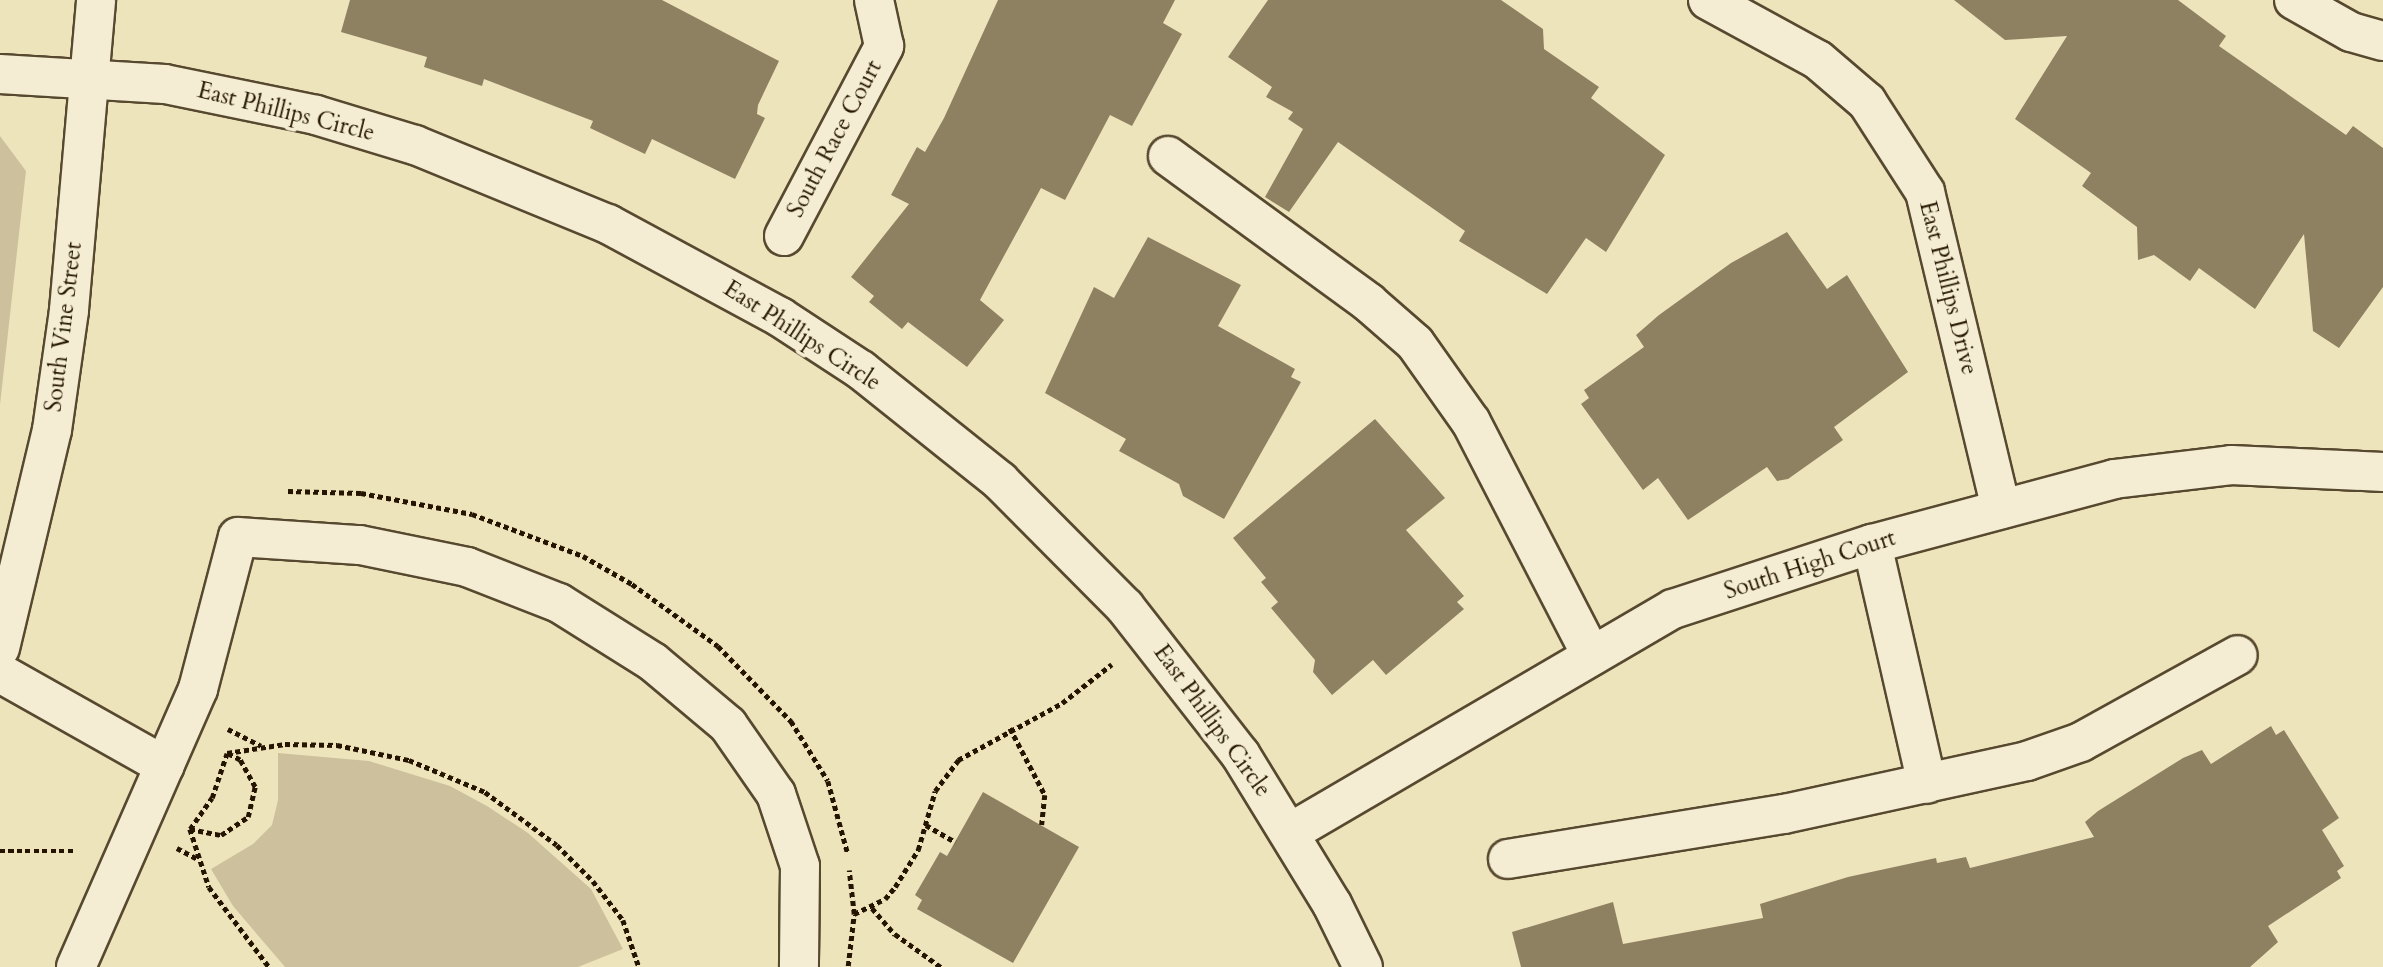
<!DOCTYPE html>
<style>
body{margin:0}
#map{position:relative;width:2383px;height:967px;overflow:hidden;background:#eee4bc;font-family:Cardo,serif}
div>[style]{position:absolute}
.green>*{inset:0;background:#ccc19c}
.building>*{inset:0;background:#8e8162}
.path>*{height:4.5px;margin-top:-2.25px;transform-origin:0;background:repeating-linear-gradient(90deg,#251500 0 5px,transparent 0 8.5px)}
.roads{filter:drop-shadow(2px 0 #57492f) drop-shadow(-2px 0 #57492f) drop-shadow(0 2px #57492f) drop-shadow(0 -2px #57492f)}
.minor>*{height:38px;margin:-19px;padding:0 19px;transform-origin:19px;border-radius:19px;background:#f4edd3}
span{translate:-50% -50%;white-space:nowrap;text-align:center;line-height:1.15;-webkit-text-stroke:7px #f4edd3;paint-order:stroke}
.street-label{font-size:23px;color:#251500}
</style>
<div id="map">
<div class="green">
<div style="clip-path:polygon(0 136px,26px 171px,0 405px)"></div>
<div style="clip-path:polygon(278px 753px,369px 761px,450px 786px,487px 806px,528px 833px,591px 889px,623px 949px,578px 967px,285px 967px,233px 906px,211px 869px,253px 844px,272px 825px,278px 800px)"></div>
</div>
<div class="building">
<div style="clip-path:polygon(350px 0,662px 0,779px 61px,758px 105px,757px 114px,765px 118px,735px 179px,652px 139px,645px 154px,590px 128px,593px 121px,484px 79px,482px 86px,424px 67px,427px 57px,341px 32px)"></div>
<div style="clip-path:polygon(998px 0,1175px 0,1163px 23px,1182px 34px,1132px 126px,1110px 115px,1065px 200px,1041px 188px,980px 300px,1004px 320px,967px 367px,908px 322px,902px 329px,869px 302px,874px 296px,851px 277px,909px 204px,891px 195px,917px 147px,925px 152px,944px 118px)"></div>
<div style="clip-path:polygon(1268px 0,1501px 0,1543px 29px,1544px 49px,1599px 87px,1591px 98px,1665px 155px,1606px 252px,1586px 238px,1547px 294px,1459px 241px,1465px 231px,1338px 142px,1289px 212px,1265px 197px,1303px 129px,1288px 119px,1293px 112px,1266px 97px,1272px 87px,1228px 57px)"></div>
<div style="clip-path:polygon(1954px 0,2178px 0,2226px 36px,2219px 46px,2346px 135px,2353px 126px,2383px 148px,2383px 287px,2339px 348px,2313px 331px,2304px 234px,2255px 309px,2199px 268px,2190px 281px,2154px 255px,2138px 260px,2137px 227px,2082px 186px,2091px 173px,2015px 119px,2067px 36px,2005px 40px)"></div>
<div style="clip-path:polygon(1787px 232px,1827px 289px,1847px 275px,1908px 372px,1834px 427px,1843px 440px,1788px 479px,1777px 481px,1767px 467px,1688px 520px,1658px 478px,1643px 490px,1581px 404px,1589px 398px,1584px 390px,1644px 347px,1636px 335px,1659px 315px,1731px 263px)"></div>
<div style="clip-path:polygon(1148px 237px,1241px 285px,1218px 326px,1295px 369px,1291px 377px,1301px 382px,1224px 519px,1183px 496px,1179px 484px,1119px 451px,1126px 439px,1045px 393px,1094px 287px,1114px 298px)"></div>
<div style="clip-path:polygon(1375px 419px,1445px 498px,1406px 530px,1464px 596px,1457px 602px,1464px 609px,1386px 675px,1373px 660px,1332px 695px,1313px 672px,1315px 660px,1271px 608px,1278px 602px,1261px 582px,1266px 578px,1233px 538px)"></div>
<div style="clip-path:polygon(2271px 726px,2276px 735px,2284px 730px,2339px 818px,2322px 830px,2344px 866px,2337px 871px,2341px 878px,2268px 926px,2278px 942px,2250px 967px,1521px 967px,1512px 932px,1613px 902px,1623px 944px,1763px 918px,1760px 904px,1848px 877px,1936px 858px,1937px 863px,1966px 857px,1970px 868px,2094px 837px,2085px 822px,2098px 811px,2183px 758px,2202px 750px,2211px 764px)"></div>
<div style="clip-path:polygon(983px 792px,1079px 847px,1013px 963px,917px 909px,922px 900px,915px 895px,940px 852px,947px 856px)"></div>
</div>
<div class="path">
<div style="left:288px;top:491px;width:73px;rotate:1.6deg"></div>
<div style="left:361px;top:493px;width:113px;rotate:10.7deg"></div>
<div style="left:472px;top:514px;width:119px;rotate:20.7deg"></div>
<div style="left:583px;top:556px;width:56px;rotate:29.7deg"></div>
<div style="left:632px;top:584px;width:106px;rotate:35.8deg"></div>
<div style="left:718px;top:646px;width:105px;rotate:45.8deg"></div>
<div style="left:791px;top:721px;width:70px;rotate:58.3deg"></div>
<div style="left:828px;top:781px;width:76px;rotate:74.7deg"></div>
<div style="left:1010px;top:728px;width:76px;rotate:62.4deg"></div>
<div style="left:1045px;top:795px;width:30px;rotate:96deg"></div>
<div style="left:228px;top:729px;width:37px;rotate:27deg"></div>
<div style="left:227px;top:753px;width:59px;rotate:-8.8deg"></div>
<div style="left:285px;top:744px;width:52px;rotate:1.1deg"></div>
<div style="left:337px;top:745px;width:74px;rotate:11.8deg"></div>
<div style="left:409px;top:760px;width:82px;rotate:22.8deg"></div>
<div style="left:485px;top:792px;width:89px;rotate:36.4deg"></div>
<div style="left:557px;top:845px;width:51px;rotate:45deg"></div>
<div style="left:593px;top:881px;width:49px;rotate:52.4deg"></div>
<div style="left:623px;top:920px;width:50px;rotate:71.2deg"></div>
<div style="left:926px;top:825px;width:34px;rotate:30deg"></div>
<div style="left:190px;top:829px;width:61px;rotate:71.9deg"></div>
<div style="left:209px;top:887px;width:100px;rotate:53.1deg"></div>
<div style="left:190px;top:829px;width:32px;rotate:11deg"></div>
<div style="left:221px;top:835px;width:32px;rotate:-34deg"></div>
<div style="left:248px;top:817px;width:31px;rotate:-77deg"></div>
<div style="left:255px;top:787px;width:31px;rotate:-119deg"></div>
<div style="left:240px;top:760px;width:15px;rotate:-152deg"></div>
<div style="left:190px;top:829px;width:38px;rotate:-55deg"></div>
<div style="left:212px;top:798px;width:47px;rotate:-71.6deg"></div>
<div style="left:177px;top:848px;width:24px;rotate:28deg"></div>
<div style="left:0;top:851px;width:76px"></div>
<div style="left:872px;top:908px;width:35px;rotate:49deg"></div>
<div style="left:895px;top:934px;width:57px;rotate:35.7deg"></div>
<div style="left:854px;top:914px;width:34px;rotate:-26deg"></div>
<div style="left:885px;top:899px;width:16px;rotate:-50deg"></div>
<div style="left:895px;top:887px;width:44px;rotate:-58.1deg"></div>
<div style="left:918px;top:850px;width:61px;rotate:-73.9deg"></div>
<div style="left:935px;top:791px;width:39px;rotate:-53deg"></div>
<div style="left:958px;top:760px;width:119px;rotate:-28.7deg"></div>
<div style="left:1062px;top:703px;width:63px;rotate:-38deg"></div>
<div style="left:848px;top:966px;width:52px;rotate:-83.4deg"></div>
<div style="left:854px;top:914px;width:44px;rotate:-96.5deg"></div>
</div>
<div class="roads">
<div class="minor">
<div style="left:1708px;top:0;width:125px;rotate:28.6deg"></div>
<div style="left:1818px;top:60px;width:65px;rotate:40.6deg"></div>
<div style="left:1867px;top:102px;width:107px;rotate:57.2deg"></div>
<div style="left:1925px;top:192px;width:326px;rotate:76.5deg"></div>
<div style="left:2294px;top:0;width:65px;rotate:29.3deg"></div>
<div style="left:2351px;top:32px;width:33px;rotate:16deg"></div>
<div style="left:0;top:74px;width:165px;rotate:3.5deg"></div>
<div style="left:165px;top:84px;width:154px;rotate:11.6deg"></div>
<div style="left:316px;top:115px;width:103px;rotate:16.9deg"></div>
<div style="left:415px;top:145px;width:209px;rotate:22.3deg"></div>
<div style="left:608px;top:224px;width:196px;rotate:28.4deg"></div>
<div style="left:780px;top:317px;width:97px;rotate:33.2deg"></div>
<div style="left:861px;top:370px;width:178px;rotate:38.6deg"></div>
<div style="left:1000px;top:481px;width:177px;rotate:45.2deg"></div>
<div style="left:1125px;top:607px;width:187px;rotate:52deg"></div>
<div style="left:1240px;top:754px;width:176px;rotate:58.5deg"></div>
<div style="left:1332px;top:904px;width:70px;rotate:63.8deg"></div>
<div style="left:1168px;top:156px;width:248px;rotate:36.1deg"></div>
<div style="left:1368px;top:302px;width:62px;rotate:41.1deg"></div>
<div style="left:1415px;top:343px;width:97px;rotate:54.7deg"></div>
<div style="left:1471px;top:422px;width:263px;rotate:62.7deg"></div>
<div style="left:784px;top:236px;width:215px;rotate:-62.2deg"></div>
<div style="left:884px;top:46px;width:47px;rotate:-102.3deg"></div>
<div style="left:1872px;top:544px;width:246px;rotate:77.1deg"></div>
<div style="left:0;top:648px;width:224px;rotate:-76.6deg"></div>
<div style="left:52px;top:430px;width:121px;rotate:-81.9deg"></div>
<div style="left:69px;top:310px;width:311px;rotate:-85deg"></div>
<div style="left:0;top:673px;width:189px;rotate:29.4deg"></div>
<div style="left:1291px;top:832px;width:442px;rotate:-30.3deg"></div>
<div style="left:1673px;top:609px;width:209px;rotate:-18.1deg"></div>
<div style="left:1872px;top:544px;width:251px;rotate:-15deg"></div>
<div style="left:2114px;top:479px;width:118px;rotate:-6.8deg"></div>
<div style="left:2231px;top:465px;width:152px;rotate:2.6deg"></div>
<div style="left:1508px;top:859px;width:280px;rotate:-9.3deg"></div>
<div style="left:1784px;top:814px;width:249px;rotate:-12.3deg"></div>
<div style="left:2027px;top:761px;width:57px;rotate:-19.4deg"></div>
<div style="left:2081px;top:742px;width:179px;rotate:-29deg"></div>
<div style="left:76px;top:967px;width:304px;rotate:-66.3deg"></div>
<div style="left:198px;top:689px;width:157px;rotate:-75.3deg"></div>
<div style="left:238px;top:537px;width:122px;rotate:3.8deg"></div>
<div style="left:360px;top:545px;width:109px;rotate:11.6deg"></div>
<div style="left:467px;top:567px;width:99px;rotate:21.4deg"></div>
<div style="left:559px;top:603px;width:111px;rotate:32.1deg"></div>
<div style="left:653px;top:662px;width:98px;rotate:40deg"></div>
<div style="left:728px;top:725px;width:84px;rotate:55.2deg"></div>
<div style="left:776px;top:794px;width:76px;rotate:71.6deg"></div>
<div style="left:800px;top:866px;width:101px;rotate:90.6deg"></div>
</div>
</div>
<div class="street-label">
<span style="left:286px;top:112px;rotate:14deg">East Phillips Circle</span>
<span style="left:835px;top:139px;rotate:-62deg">South Race Court</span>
<span style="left:1948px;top:288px;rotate:76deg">East Phillips Drive</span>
<span style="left:64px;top:327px;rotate:-83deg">South Vine Street</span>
<span style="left:802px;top:336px;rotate:33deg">East Phillips Circle</span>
<span style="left:1810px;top:565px;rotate:-18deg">South High Court</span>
<span style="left:1212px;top:721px;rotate:54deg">East Phillips Circle</span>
</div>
</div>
